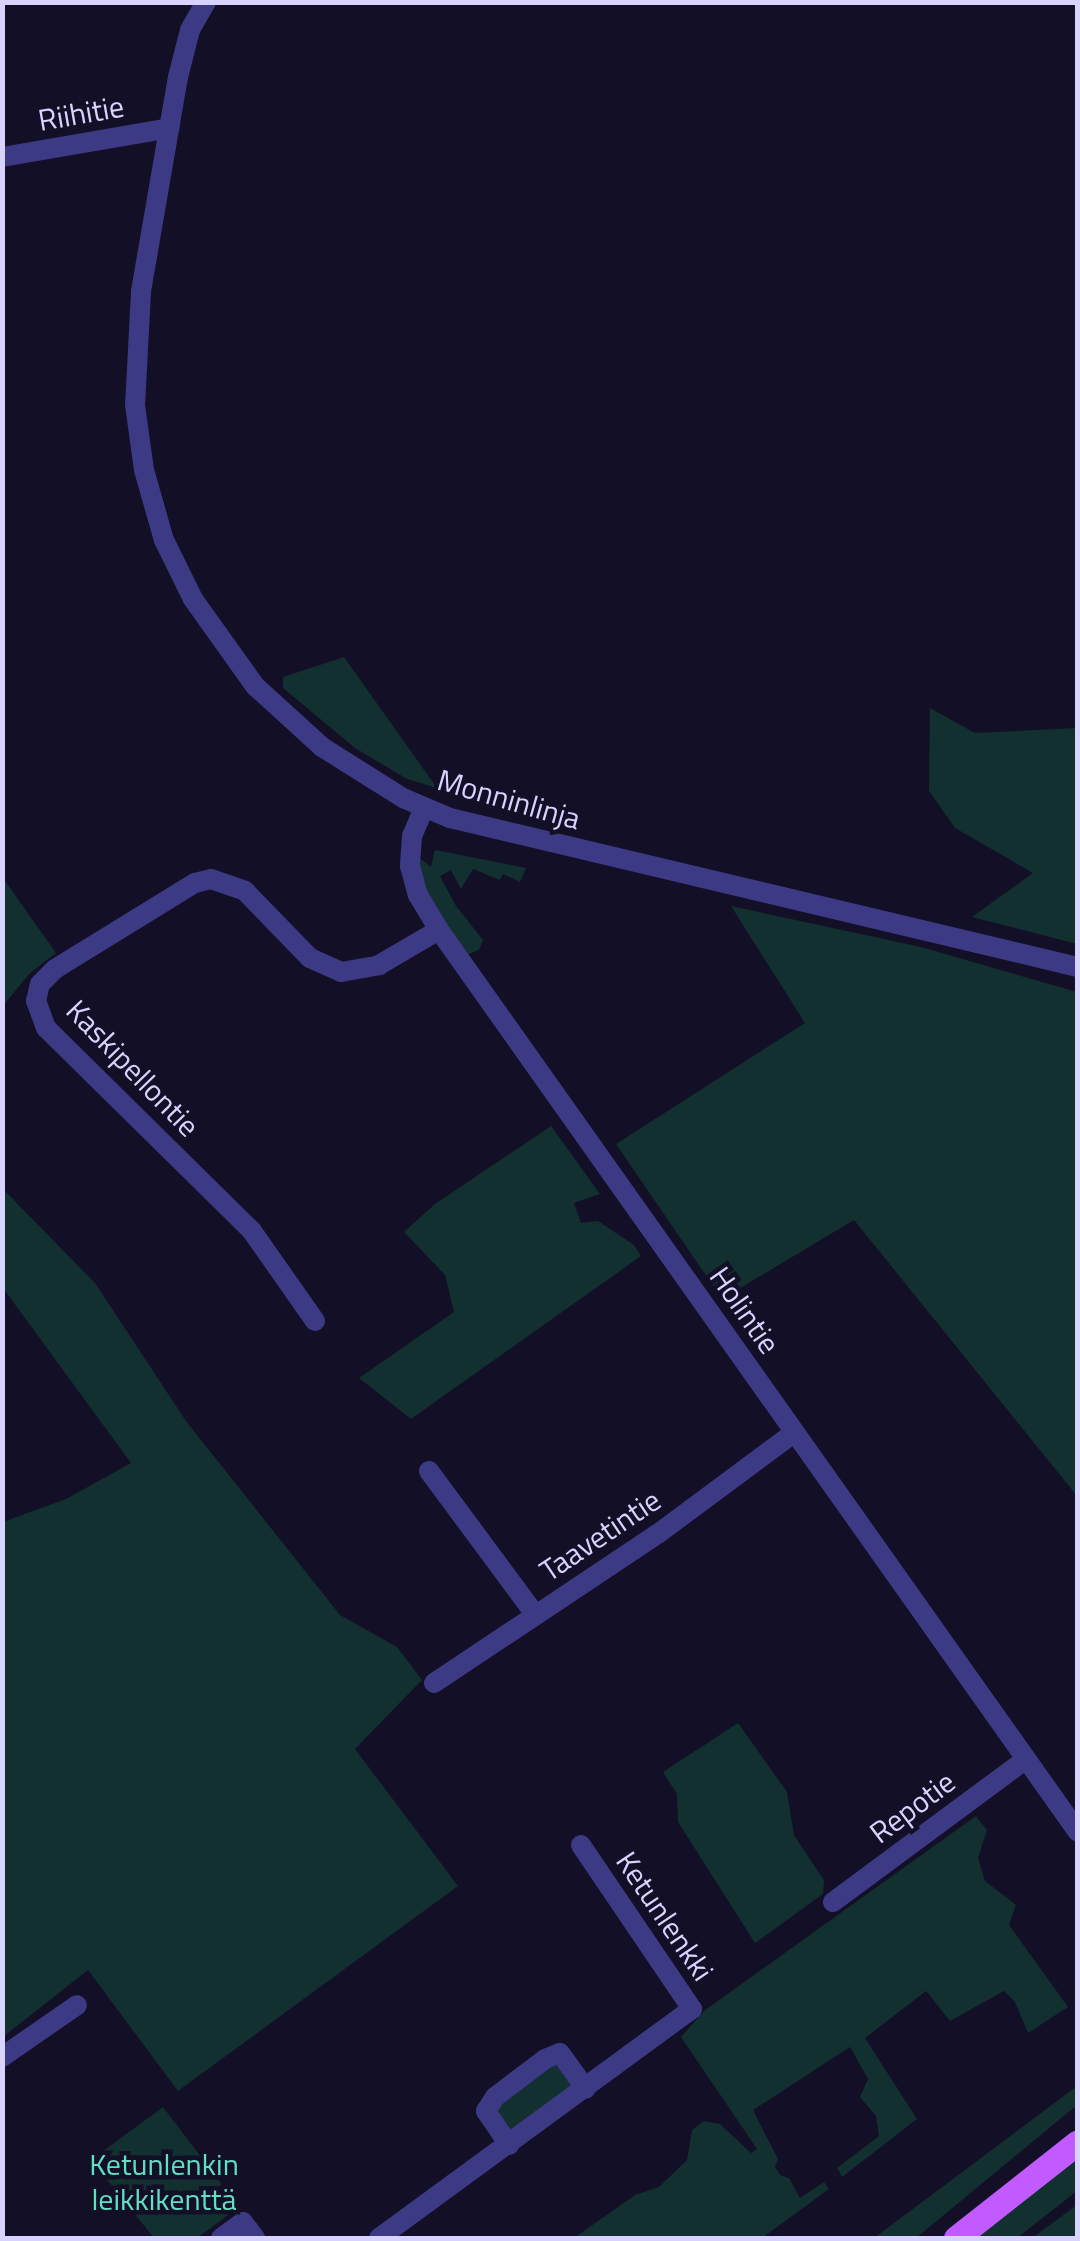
<!DOCTYPE html>
<meta charset="utf-8">
<style>
body{margin:0}
#map{position:relative;width:1080px;height:2241px;overflow:hidden;background:#130f26;font-family:"Titillium Web",sans-serif}
div>[style]{position:absolute}
.green>*{inset:0;background:#12302f}
.minor>*{height:20px;margin:-10px;padding:0 10px;transform-origin:10px;border-radius:10px;background:#3d3a85}
.major>*{height:25px;margin:-12.5px;padding:0 12.5px;transform-origin:12.5px;border-radius:12.5px;background:#c25bff}
span{translate:-50% -50%;white-space:nowrap;text-align:center;line-height:1.15;-webkit-text-stroke:9px #130f26;paint-order:stroke}
.street-label{font-size:30px;color:#d9d4ff}
.park-label{font-size:30px;color:#5fe0c0}
.frame{position:absolute;inset:0;border:5px solid #d9d4ff;pointer-events:none}
</style>
<div id="map">
<div class="green">
<div style="clip-path:polygon(344px 657px,437px 788px,407px 779px,355px 748px,283px 688px,283px 677px)"></div>
<div style="clip-path:polygon(930px 708px,975px 733px,1077px 728px,1077px 944px,972px 917px,1033px 873px,955px 828px,929px 791px)"></div>
<div style="clip-path:polygon(435px 850px,526px 868px,520px 882px,503px 874px,500px 880px,473px 869px,461px 889px,451px 870px,440px 876px,456px 906px,483px 940px,479px 950px,466px 955px,422px 884px,418px 857px,431px 867px)"></div>
<div style="clip-path:polygon(3px 878px,56px 953px,30px 973px,3px 1006px)"></div>
<div style="clip-path:polygon(731px 906px,921px 947px,1077px 992px,1077px 1496px,854px 1220px,722px 1299px,616px 1144px,805px 1023px)"></div>
<div style="clip-path:polygon(551px 1126px,600px 1194px,574px 1203px,581px 1223px,598px 1221px,634px 1245px,641px 1256px,411px 1419px,359px 1378px,454px 1312px,445px 1275px,404px 1232px,435px 1204px)"></div>
<div style="clip-path:polygon(3px 1189px,95px 1283px,186px 1421px,340px 1615px,397px 1647px,422px 1680px,355px 1749px,458px 1886px,178px 2091px,88px 1970px,3px 2037px,3px 1522px,66px 1499px,131px 1463px,3px 1288px)"></div>
<div style="clip-path:polygon(738px 1723px,787px 1792px,794px 1835px,824px 1880px,823px 1894px,755px 1943px,678px 1822px,677px 1794px,663px 1772px)"></div>
<div style="clip-path:polygon(976px 1816px,987px 1830px,978px 1858px,985px 1881px,1016px 1905px,1009px 1925px,1068px 2007px,1028px 2033px,1015px 2002px,1004px 1991px,950px 2021px,926px 1991px,865px 2038px,917px 2119px,842px 2177px,837px 2168px,879px 2136px,876px 2116px,860px 2097px,868px 2079px,850px 2047px,753px 2110px,778px 2159px,775px 2167px,780px 2175px,789px 2178px,800px 2198px,824px 2182px,829px 2189px,762px 2238px,574px 2238px,635px 2195px,659px 2187px,687px 2160px,692px 2130px,704px 2121px,720px 2124px,751px 2153px,757px 2149px,681px 2037px,705px 2010px)"></div>
<div style="clip-path:polygon(555px 2064px,567px 2073px,572px 2087px,510px 2132px,497px 2111px,501px 2100px)"></div>
<div style="clip-path:polygon(1077px 2086px,1077px 2105px,916px 2238px,874px 2238px)"></div>
<div style="clip-path:polygon(163px 2107px,239px 2207px,197px 2238px,154px 2238px,91px 2160px)"></div>
<div style="clip-path:polygon(1077px 2156px,1077px 2191px,1017px 2238px,973px 2238px)"></div>
<div style="clip-path:polygon(1077px 2205px,1077px 2238px,1032px 2238px)"></div>
</div>
<div class="minor">
<div style="left:206px;top:2px;width:32px;rotate:120deg"></div>
<div style="left:190px;top:30px;width:49px;rotate:104.3deg"></div>
<div style="left:178px;top:77px;width:218px;rotate:99.8deg"></div>
<div style="left:141px;top:292px;width:113px;rotate:93deg"></div>
<div style="left:135px;top:405px;width:66px;rotate:82.1deg"></div>
<div style="left:144px;top:470px;width:73px;rotate:74.1deg"></div>
<div style="left:164px;top:540px;width:66px;rotate:63.8deg"></div>
<div style="left:193px;top:599px;width:107px;rotate:54.5deg"></div>
<div style="left:255px;top:686px;width:91px;rotate:42.3deg"></div>
<div style="left:322px;top:747px;width:96px;rotate:32.2deg"></div>
<div style="left:403px;top:798px;width:51px;rotate:23.1deg"></div>
<div style="left:450px;top:818px;width:645px;rotate:13.35deg"></div>
<div style="left:2px;top:157px;width:170px;rotate:-9.8deg"></div>
<div style="left:424px;top:808px;width:30px;rotate:113deg"></div>
<div style="left:412px;top:836px;width:30px;rotate:94deg"></div>
<div style="left:410px;top:866px;width:30px;rotate:75deg"></div>
<div style="left:418px;top:895px;width:41px;rotate:59deg"></div>
<div style="left:439px;top:930px;width:1105px;rotate:54.69deg"></div>
<div style="left:315px;top:1321px;width:110px;rotate:-125deg"></div>
<div style="left:252px;top:1231px;width:289px;rotate:-135.4deg"></div>
<div style="left:46px;top:1028px;width:29px;rotate:-110deg"></div>
<div style="left:36px;top:1001px;width:17px;rotate:-77deg"></div>
<div style="left:40px;top:984px;width:21px;rotate:-45deg"></div>
<div style="left:55px;top:969px;width:164px;rotate:-31.6deg"></div>
<div style="left:195px;top:883px;width:16px;rotate:-14deg"></div>
<div style="left:211px;top:879px;width:36px;rotate:19deg"></div>
<div style="left:245px;top:891px;width:93px;rotate:45.9deg"></div>
<div style="left:310px;top:958px;width:34px;rotate:24deg"></div>
<div style="left:341px;top:972px;width:39px;rotate:-10deg"></div>
<div style="left:379px;top:965px;width:69px;rotate:-30.3deg"></div>
<div style="left:429px;top:1471px;width:178px;rotate:53.5deg"></div>
<div style="left:434px;top:1683px;width:270px;rotate:-33.7deg"></div>
<div style="left:659px;top:1533px;width:169px;rotate:-36.6deg"></div>
<div style="left:833px;top:1902px;width:240px;rotate:-36.5deg"></div>
<div style="left:2px;top:2057px;width:91px;rotate:-34.7deg"></div>
<div style="left:509px;top:2145px;width:41px;rotate:-124.1deg"></div>
<div style="left:486px;top:2111px;width:17px;rotate:-57deg"></div>
<div style="left:495px;top:2097px;width:63px;rotate:-37.2deg"></div>
<div style="left:545px;top:2059px;width:16px;rotate:-22deg"></div>
<div style="left:560px;top:2053px;width:44px;rotate:54.2deg"></div>
<div style="left:221px;top:2238px;width:27px;rotate:-36deg"></div>
<div style="left:243px;top:2222px;width:20px;rotate:53deg"></div>
<div style="left:379px;top:2238px;width:388px;rotate:-36.2deg"></div>
<div style="left:692px;top:2009px;width:198px;rotate:-124.1deg"></div>
</div>
<div class="major">
<div style="left:956px;top:2238px;width:155px;rotate:-38.2deg"></div>
</div>
<div class="street-label">
<span style="left:81px;top:113px;rotate:-10deg">Riihitie</span>
<span style="left:509px;top:799px;rotate:16deg">Monninlinja</span>
<span style="left:133px;top:1068px;rotate:46deg">Kaskipellontie</span>
<span style="left:745px;top:1310px;rotate:55deg">Holintie</span>
<span style="left:600px;top:1535px;rotate:-34deg">Taavetintie</span>
<span style="left:912px;top:1807px;rotate:-37deg">Repotie</span>
<span style="left:665px;top:1916px;rotate:56deg">Ketunlenkki</span>
</div>
<div class="park-label">
<span style="left:164px;top:2181px">Ketunlenkin<br>leikkikenttä</span>
</div>
<div class="frame"></div>
</div>
